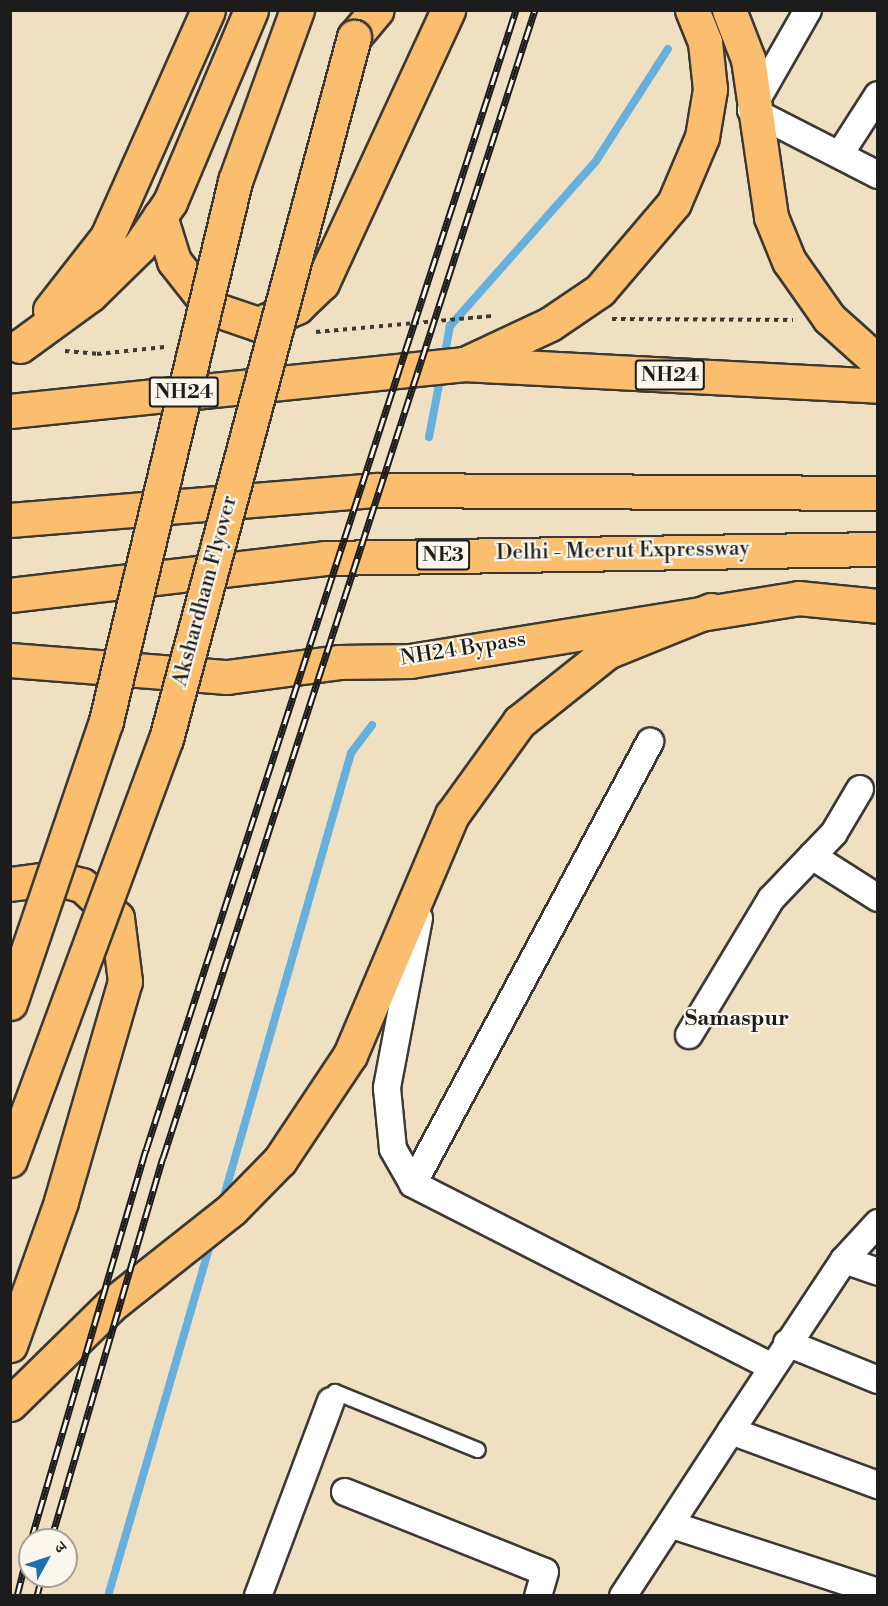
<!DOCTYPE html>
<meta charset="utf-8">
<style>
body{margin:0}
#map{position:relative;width:888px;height:1606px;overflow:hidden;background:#efe0c1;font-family:"Libre Bodoni","Noto Serif Devanagari",serif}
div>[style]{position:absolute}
.stream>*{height:8px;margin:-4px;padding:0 4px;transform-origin:4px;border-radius:4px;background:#66b0de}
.path>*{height:4px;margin-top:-2px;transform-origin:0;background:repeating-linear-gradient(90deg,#3c3935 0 4.5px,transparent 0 9px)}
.roads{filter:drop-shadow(2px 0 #3c3935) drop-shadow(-2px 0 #3c3935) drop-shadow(0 2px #3c3935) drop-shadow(0 -2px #3c3935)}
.service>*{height:14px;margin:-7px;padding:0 7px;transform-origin:7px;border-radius:7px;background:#fff}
.minor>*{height:26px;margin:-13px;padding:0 13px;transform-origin:13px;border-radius:13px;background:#fff}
.primary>*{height:33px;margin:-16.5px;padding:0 16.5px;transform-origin:16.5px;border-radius:16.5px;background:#fabe6e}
.trunk>*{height:33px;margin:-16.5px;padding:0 16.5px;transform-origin:16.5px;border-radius:16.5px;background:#fabe6e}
.motorway>*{height:33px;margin:-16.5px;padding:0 16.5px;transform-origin:16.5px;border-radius:16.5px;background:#fabe6e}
.rail>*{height:7px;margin-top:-3.5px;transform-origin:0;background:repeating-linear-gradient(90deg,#fbf7ec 0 14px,#1c1c1c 0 28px);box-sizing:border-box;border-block:2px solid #1c1c1c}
.bridges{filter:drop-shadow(2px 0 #3c3935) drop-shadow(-2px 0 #3c3935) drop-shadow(0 2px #3c3935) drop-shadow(0 -2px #3c3935)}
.trunk-bridge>*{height:33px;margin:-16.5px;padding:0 16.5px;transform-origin:16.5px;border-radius:16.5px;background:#fabe6e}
span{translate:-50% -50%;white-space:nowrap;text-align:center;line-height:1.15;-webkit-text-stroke:4.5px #fbf7ec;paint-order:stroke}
.shield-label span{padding:2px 4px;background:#fbf7ec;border:2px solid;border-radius:4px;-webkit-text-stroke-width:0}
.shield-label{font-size:20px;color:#1c1c1c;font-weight:700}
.street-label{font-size:21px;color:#1c1c1c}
.neighbourhood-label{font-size:22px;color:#1c1c1c;font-weight:700}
.frame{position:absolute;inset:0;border:12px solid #1c1c1c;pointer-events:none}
.north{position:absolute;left:18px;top:1528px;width:60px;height:60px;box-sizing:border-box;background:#fbf7ec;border:2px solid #a29f99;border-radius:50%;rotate:50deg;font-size:16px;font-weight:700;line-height:24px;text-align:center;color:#1c1c1c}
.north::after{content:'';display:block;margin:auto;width:21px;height:27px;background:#1f6fb2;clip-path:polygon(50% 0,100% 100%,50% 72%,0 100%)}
</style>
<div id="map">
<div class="stream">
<div style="left:444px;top:359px;width:34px;rotate:-80deg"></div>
<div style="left:450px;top:326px;width:220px;rotate:-48.5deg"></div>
<div style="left:596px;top:161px;width:133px;rotate:-57.3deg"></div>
<div style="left:429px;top:437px;width:64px;rotate:-79.2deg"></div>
<div style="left:222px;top:1203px;width:468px;rotate:-74deg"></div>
<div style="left:351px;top:753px;width:35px;rotate:-53deg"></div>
<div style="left:108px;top:1596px;width:373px;rotate:-73.8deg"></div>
</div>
<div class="path">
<div style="left:612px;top:319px;width:181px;rotate:0.3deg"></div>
<div style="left:316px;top:332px;width:178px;rotate:-5.2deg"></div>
<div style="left:65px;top:351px;width:32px;rotate:5deg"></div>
<div style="left:97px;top:354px;width:68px;rotate:-5.9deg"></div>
</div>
<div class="roads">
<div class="service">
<div style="left:331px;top:1401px;width:10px;rotate:-66deg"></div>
<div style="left:335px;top:1392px;width:154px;rotate:22.1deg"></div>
</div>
<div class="minor">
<div style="left:808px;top:10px;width:115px;rotate:119.7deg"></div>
<div style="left:751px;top:110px;width:143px;rotate:27.1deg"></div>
<div style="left:840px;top:154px;width:70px;rotate:-57.2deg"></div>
<div style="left:812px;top:856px;width:78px;rotate:32.5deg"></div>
<div style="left:419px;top:918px;width:173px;rotate:100.7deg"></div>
<div style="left:387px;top:1088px;width:61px;rotate:84.4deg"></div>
<div style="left:393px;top:1149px;width:40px;rotate:60.3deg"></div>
<div style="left:413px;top:1184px;width:401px;rotate:27deg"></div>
<div style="left:689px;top:1035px;width:159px;rotate:-58.9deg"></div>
<div style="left:771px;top:899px;width:91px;rotate:-46.3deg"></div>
<div style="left:834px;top:833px;width:51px;rotate:-59.4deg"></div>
<div style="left:413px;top:1184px;width:502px;rotate:-61.8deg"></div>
<div style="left:878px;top:1223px;width:50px;rotate:132.6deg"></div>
<div style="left:844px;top:1260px;width:205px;rotate:123.5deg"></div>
<div style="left:731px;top:1431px;width:157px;rotate:20.2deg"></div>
<div style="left:844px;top:1260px;width:36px;rotate:19deg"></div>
<div style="left:787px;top:1343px;width:98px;rotate:22.1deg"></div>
<div style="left:345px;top:1492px;width:215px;rotate:21.8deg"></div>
<div style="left:545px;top:1572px;width:25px;rotate:106deg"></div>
<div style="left:672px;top:1525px;width:217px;rotate:18deg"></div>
<div style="left:258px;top:1596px;width:208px;rotate:-69.5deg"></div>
<div style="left:623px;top:1596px;width:197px;rotate:-56.8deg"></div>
</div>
<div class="primary">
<div style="left:160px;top:216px;width:47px;rotate:72.7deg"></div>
<div style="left:174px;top:261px;width:60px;rotate:51.8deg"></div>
<div style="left:211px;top:308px;width:50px;rotate:18.8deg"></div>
<div style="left:258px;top:324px;width:43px;rotate:-23.6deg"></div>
<div style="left:297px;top:307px;width:35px;rotate:-44deg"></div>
<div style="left:322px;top:283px;width:301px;rotate:-65.2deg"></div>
<div style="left:10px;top:884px;width:45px;rotate:-7.6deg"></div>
<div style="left:55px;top:878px;width:28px;rotate:15deg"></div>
<div style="left:82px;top:885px;width:48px;rotate:43.3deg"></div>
<div style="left:117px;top:918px;width:64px;rotate:82.8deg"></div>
<div style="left:125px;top:981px;width:230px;rotate:106.2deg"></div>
<div style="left:61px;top:1202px;width:152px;rotate:109.6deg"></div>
</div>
<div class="trunk">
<div style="left:729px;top:10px;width:53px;rotate:68.8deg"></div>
<div style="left:748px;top:59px;width:160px;rotate:81.7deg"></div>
<div style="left:771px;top:217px;width:48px;rotate:67.8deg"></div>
<div style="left:789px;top:261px;width:70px;rotate:54.9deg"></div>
<div style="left:829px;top:318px;width:66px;rotate:41.9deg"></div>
<div style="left:354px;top:37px;width:35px;rotate:-50deg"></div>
<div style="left:50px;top:310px;width:93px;rotate:-52deg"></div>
<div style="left:107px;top:237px;width:248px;rotate:-66deg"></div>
<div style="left:20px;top:346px;width:87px;rotate:-36.1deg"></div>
<div style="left:90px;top:295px;width:69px;rotate:-44.4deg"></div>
<div style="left:139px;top:247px;width:55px;rotate:-55.4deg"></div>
<div style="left:170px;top:202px;width:208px;rotate:-67.1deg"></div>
<div style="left:469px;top:362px;width:89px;rotate:-25.1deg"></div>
<div style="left:550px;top:324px;width:60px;rotate:-34.2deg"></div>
<div style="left:600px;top:290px;width:114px;rotate:-49.6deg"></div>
<div style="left:674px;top:203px;width:72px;rotate:-67deg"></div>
<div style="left:702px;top:137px;width:49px;rotate:-80.5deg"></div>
<div style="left:710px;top:89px;width:47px;rotate:-96.1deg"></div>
<div style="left:705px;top:42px;width:35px;rotate:-112deg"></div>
<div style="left:10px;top:411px;width:455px;rotate:-5.9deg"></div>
<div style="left:463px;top:364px;width:416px;rotate:3deg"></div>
<div style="left:10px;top:660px;width:218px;rotate:4.5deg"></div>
<div style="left:227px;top:677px;width:113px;rotate:-7.6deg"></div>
<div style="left:339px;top:662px;width:71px;rotate:-0.8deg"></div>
<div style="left:410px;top:661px;width:393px;rotate:-9.2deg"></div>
<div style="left:798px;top:598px;width:80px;rotate:5.7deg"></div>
<div style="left:10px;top:1404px;width:141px;rotate:-44.4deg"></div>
<div style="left:111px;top:1305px;width:154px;rotate:-38.4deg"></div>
<div style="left:232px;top:1209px;width:69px;rotate:-45.6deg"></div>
<div style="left:280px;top:1160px;width:126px;rotate:-56.3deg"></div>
<div style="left:350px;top:1055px;width:261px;rotate:-67deg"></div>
<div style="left:452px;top:815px;width:115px;rotate:-54.2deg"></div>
<div style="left:519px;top:722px;width:112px;rotate:-38.5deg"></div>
<div style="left:607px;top:652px;width:112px;rotate:-22deg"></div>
</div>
<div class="motorway">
<div style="left:10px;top:520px;width:368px;rotate:-4.7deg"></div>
<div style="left:377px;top:490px;width:501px;rotate:0.34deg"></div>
<div style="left:10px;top:595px;width:317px;rotate:-6.7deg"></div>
<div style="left:325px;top:558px;width:553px;rotate:-0.93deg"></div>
</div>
</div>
<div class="rail">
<div style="left:31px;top:1540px;width:407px;rotate:-73.6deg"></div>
<div style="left:146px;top:1150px;width:1199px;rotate:-72.02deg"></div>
<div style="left:51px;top:1540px;width:398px;rotate:-73.7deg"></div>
<div style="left:163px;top:1158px;width:1207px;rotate:-72.05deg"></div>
<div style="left:17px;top:1596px;width:54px;rotate:-76deg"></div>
<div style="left:37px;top:1596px;width:21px;rotate:-76deg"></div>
</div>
<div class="bridges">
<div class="trunk-bridge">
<div style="left:10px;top:1003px;width:298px;rotate:-71.2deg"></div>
<div style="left:106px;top:721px;width:555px;rotate:-76.56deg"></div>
<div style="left:235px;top:181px;width:182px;rotate:-70.1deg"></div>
<div style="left:10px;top:1160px;width:449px;rotate:-69.7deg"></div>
<div style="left:166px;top:739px;width:727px;rotate:-75.01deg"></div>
</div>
</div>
<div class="shield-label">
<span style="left:670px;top:375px">NH24</span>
<span style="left:184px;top:392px">NH24</span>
<span style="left:443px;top:555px">NE3</span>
</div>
<div class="street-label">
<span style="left:623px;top:551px;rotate:-1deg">Delhi - Meerut Expressway</span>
<span style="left:205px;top:591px;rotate:-75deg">Akshardham Flyover</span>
<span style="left:463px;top:649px;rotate:-9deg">NH24 Bypass</span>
</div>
<div class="neighbourhood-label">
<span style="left:737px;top:1019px">Samaspur</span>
</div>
<div class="frame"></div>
<div class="north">उ</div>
</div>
